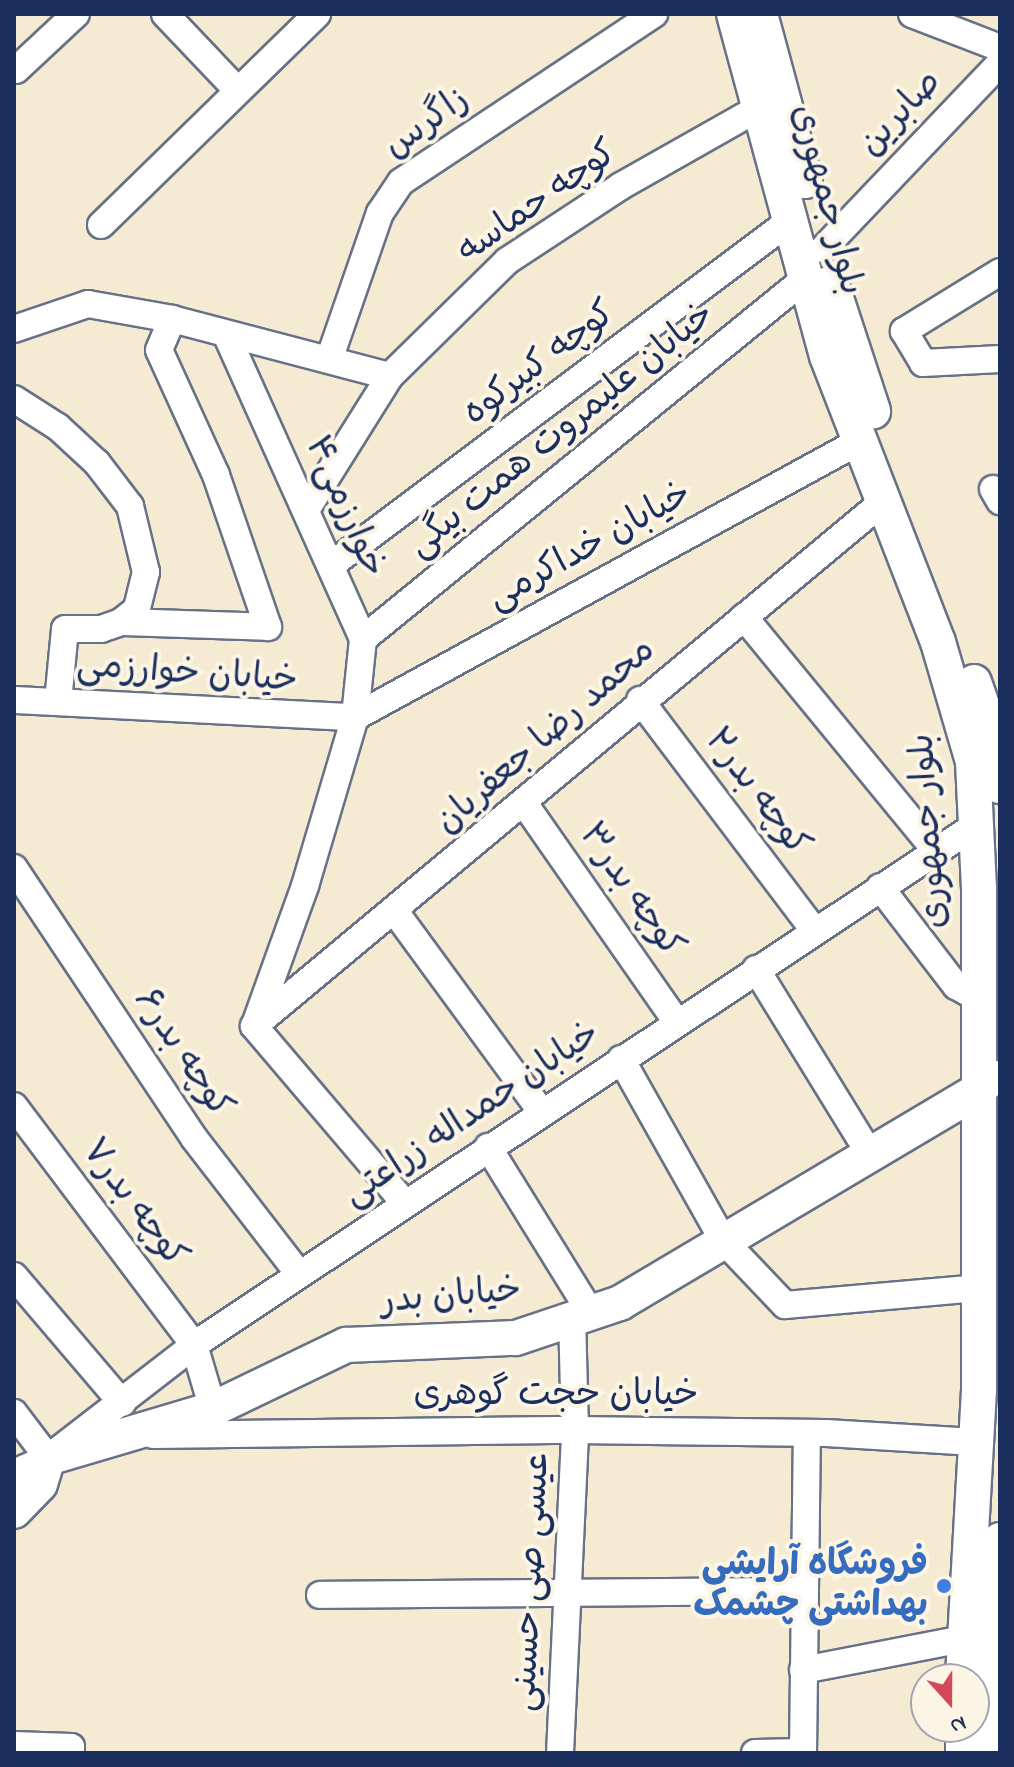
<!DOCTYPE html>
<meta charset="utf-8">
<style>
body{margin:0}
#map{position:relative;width:1014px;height:1767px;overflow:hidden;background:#f4ebd2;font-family:"Indie Flower","Playpen Sans Arabic",sans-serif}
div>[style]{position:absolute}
.roads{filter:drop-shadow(2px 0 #677187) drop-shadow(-2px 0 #677187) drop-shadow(0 2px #677187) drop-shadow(0 -2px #677187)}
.minor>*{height:26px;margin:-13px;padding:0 13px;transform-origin:13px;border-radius:13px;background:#fff}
.tertiary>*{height:34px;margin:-17px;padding:0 17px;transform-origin:17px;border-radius:17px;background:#fff}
.dots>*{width:22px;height:22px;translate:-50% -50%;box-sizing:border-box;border:4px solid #fcf5e5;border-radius:50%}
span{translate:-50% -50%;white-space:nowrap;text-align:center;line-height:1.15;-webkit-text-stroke:8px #fcf5e5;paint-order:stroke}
.street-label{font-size:36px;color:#1b2f5e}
.shop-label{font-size:36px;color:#366cbe;font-weight:700}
.right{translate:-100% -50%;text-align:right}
.frame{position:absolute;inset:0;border:16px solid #1b2f5e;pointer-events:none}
.north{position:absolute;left:910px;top:1663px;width:80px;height:80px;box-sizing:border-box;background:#fcf5e5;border:2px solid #a2a6af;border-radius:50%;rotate:159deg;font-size:22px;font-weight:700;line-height:32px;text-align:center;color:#1b2f5e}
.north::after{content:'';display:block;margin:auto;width:28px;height:36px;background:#d1495b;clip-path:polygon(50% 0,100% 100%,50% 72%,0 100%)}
</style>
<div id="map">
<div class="roads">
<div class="minor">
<div style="left:165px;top:14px;width:106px;rotate:46.5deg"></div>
<div style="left:912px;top:14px;width:94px;rotate:21.1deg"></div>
<div style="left:16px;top:70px;width:82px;rotate:-43deg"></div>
<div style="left:101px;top:225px;width:302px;rotate:-44.3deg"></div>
<div style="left:823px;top:249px;width:257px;rotate:-46.4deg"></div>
<div style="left:1000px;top:272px;width:113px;rotate:148.4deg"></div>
<div style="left:904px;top:331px;width:37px;rotate:59deg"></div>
<div style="left:923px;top:363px;width:77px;rotate:-3deg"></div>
<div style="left:14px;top:329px;width:78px;rotate:-18.7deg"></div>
<div style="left:88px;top:304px;width:85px;rotate:10.1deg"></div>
<div style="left:172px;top:319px;width:225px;rotate:14.7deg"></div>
<div style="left:226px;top:334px;width:334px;rotate:65.8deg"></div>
<div style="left:363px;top:639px;width:78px;rotate:95.9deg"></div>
<div style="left:355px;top:717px;width:176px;rotate:106.5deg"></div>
<div style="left:305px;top:886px;width:148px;rotate:109.8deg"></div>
<div style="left:329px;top:360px;width:156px;rotate:-70.9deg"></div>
<div style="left:380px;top:213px;width:37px;rotate:-56deg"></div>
<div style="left:401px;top:182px;width:304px;rotate:-33.6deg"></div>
<div style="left:14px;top:399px;width:52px;rotate:32.5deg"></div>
<div style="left:58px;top:427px;width:53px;rotate:42.7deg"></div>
<div style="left:97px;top:463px;width:54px;rotate:52.5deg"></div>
<div style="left:130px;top:506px;width:68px;rotate:76.4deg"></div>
<div style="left:146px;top:572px;width:38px;rotate:104deg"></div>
<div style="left:137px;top:609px;width:21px;rotate:141deg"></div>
<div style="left:993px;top:489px;width:14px;rotate:60deg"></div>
<div style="left:306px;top:510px;width:158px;rotate:-57.9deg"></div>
<div style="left:390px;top:376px;width:164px;rotate:-44.5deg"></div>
<div style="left:507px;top:261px;width:136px;rotate:-33.3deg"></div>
<div style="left:621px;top:186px;width:159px;rotate:-29.5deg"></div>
<div style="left:331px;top:565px;width:575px;rotate:-36.87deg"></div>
<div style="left:744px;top:617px;width:303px;rotate:50.6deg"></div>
<div style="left:363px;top:639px;width:571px;rotate:-39.18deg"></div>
<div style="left:14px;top:700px;width:341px;rotate:2.9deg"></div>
<div style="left:355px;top:717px;width:576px;rotate:-28.66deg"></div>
<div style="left:640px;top:700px;width:288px;rotate:52.9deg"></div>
<div style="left:58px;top:702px;width:73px;rotate:-84.5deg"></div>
<div style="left:65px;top:629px;width:36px"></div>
<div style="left:101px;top:629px;width:21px;rotate:-19deg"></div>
<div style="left:121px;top:622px;width:147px;rotate:1.9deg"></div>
<div style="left:268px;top:627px;width:161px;rotate:-108.9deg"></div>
<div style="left:216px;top:475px;width:137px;rotate:-114.5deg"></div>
<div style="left:159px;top:350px;width:34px;rotate:-67deg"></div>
<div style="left:524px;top:803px;width:266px;rotate:55.1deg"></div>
<div style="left:14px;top:868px;width:324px;rotate:56.3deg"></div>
<div style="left:194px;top:1138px;width:172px;rotate:52.3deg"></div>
<div style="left:880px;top:887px;width:125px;rotate:52.5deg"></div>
<div style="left:956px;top:986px;width:25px;rotate:29deg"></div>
<div style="left:396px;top:913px;width:245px;rotate:53.8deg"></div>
<div style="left:756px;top:969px;width:217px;rotate:58.4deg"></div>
<div style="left:254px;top:1026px;width:820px;rotate:-39.81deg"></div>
<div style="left:254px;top:1026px;width:231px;rotate:49.6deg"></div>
<div style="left:621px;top:1059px;width:208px;rotate:60.6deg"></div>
<div style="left:723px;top:1240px;width:90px;rotate:46.4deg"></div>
<div style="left:785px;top:1305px;width:196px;rotate:-5deg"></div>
<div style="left:14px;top:1106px;width:299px;rotate:53deg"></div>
<div style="left:194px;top:1345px;width:67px;rotate:73.5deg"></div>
<div style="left:488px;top:1147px;width:195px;rotate:58.2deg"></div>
<div style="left:14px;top:1276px;width:167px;rotate:49.6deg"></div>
<div style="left:14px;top:1413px;width:56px;rotate:52.9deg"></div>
<div style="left:153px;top:1435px;width:422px;rotate:-0.7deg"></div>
<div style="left:575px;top:1430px;width:251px;rotate:0.7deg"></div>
<div style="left:826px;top:1433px;width:149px;rotate:3.5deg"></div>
<div style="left:14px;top:1473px;width:37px;rotate:-24deg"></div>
<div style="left:48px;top:1458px;width:185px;rotate:-37.7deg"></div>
<div style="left:194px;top:1345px;width:939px;rotate:-33.62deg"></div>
<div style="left:320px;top:1595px;width:484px;rotate:-0.5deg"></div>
<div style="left:803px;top:1670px;width:163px;rotate:-11deg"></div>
<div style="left:14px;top:1745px;width:57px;rotate:2deg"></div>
<div style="left:71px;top:1747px;width:6px;rotate:90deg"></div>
<div style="left:560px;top:1753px;width:323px;rotate:-87.3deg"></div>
<div style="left:575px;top:1430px;width:111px;rotate:-91.5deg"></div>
<div style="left:755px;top:1753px;width:48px;rotate:-1.2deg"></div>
<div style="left:803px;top:1753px;width:319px;rotate:-89.3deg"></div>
</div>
<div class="tertiary">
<div style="left:734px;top:14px;width:354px;rotate:74.8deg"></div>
<div style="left:827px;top:356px;width:307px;rotate:68.8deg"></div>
<div style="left:938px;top:642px;width:125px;rotate:73.7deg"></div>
<div style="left:973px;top:762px;width:126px;rotate:87.3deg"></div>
<div style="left:979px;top:888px;width:502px;rotate:90deg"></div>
<div style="left:979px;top:1390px;width:289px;rotate:93.2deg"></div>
<div style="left:760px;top:14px;width:173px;rotate:74.9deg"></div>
<div style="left:831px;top:283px;width:135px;rotate:71.8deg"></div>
<div style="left:974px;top:682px;width:52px;rotate:70.9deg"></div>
<div style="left:991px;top:731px;width:56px;rotate:80.7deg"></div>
<div style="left:14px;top:1511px;width:37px;rotate:-46deg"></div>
<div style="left:40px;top:1484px;width:27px;rotate:-73deg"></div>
<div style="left:48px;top:1458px;width:172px;rotate:-16.5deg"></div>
<div style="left:213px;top:1409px;width:148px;rotate:-25.7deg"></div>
<div style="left:346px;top:1345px;width:170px;rotate:-2.4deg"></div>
<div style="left:516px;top:1338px;width:110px;rotate:-18.6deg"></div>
<div style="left:620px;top:1303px;width:417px;rotate:-30.7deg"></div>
<div style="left:979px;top:1090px;width:18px;rotate:-45deg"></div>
<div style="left:963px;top:1727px;width:26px;rotate:90deg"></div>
<div style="left:995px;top:1753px;width:213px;rotate:-88.7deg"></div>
</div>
</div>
<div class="dots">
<div style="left:944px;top:1586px;background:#3f7fe0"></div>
</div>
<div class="street-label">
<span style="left:901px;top:114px;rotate:-47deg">صابرین</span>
<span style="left:427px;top:124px;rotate:-36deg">زاگرس</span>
<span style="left:826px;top:200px;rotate:75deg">بلوار جمهوری</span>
<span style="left:538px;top:203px;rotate:-35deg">کوچه حماسه</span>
<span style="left:540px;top:364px;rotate:-37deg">کوچه کبیرکوه</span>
<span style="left:562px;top:431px;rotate:-39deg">خیابان علیمروت همت بیگی</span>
<span style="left:344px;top:507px;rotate:66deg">خوارزمی۴</span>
<span style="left:590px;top:547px;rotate:-29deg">خیابان خداکرمی</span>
<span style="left:187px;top:674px;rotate:4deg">خیابان خوارزمی</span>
<span style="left:546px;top:737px;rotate:-41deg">محمد رضا جعفریان</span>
<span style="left:756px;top:793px;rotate:53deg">کوچه بدر۲</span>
<span style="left:930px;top:831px;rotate:-94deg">بلوار جمهوری</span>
<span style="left:630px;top:891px;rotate:55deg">کوچه بدر۳</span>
<span style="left:182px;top:1054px;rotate:56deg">کوچه بدر۶</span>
<span style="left:472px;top:1115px;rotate:-34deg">خیابان حمداله زراعتی</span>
<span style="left:133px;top:1204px;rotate:53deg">کوچه بدر۷</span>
<span style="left:451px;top:1297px;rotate:-5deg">خیابان بدر</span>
<span style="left:556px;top:1396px">خیابان حجت گوهری</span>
<span style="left:532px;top:1582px;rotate:-87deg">عیسی صی حسینی</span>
</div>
<div class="shop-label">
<span class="right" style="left:928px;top:1586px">فروشگاه آرایشی<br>بهداشتی چشمک</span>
</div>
<div class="frame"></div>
<div class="north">N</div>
</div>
